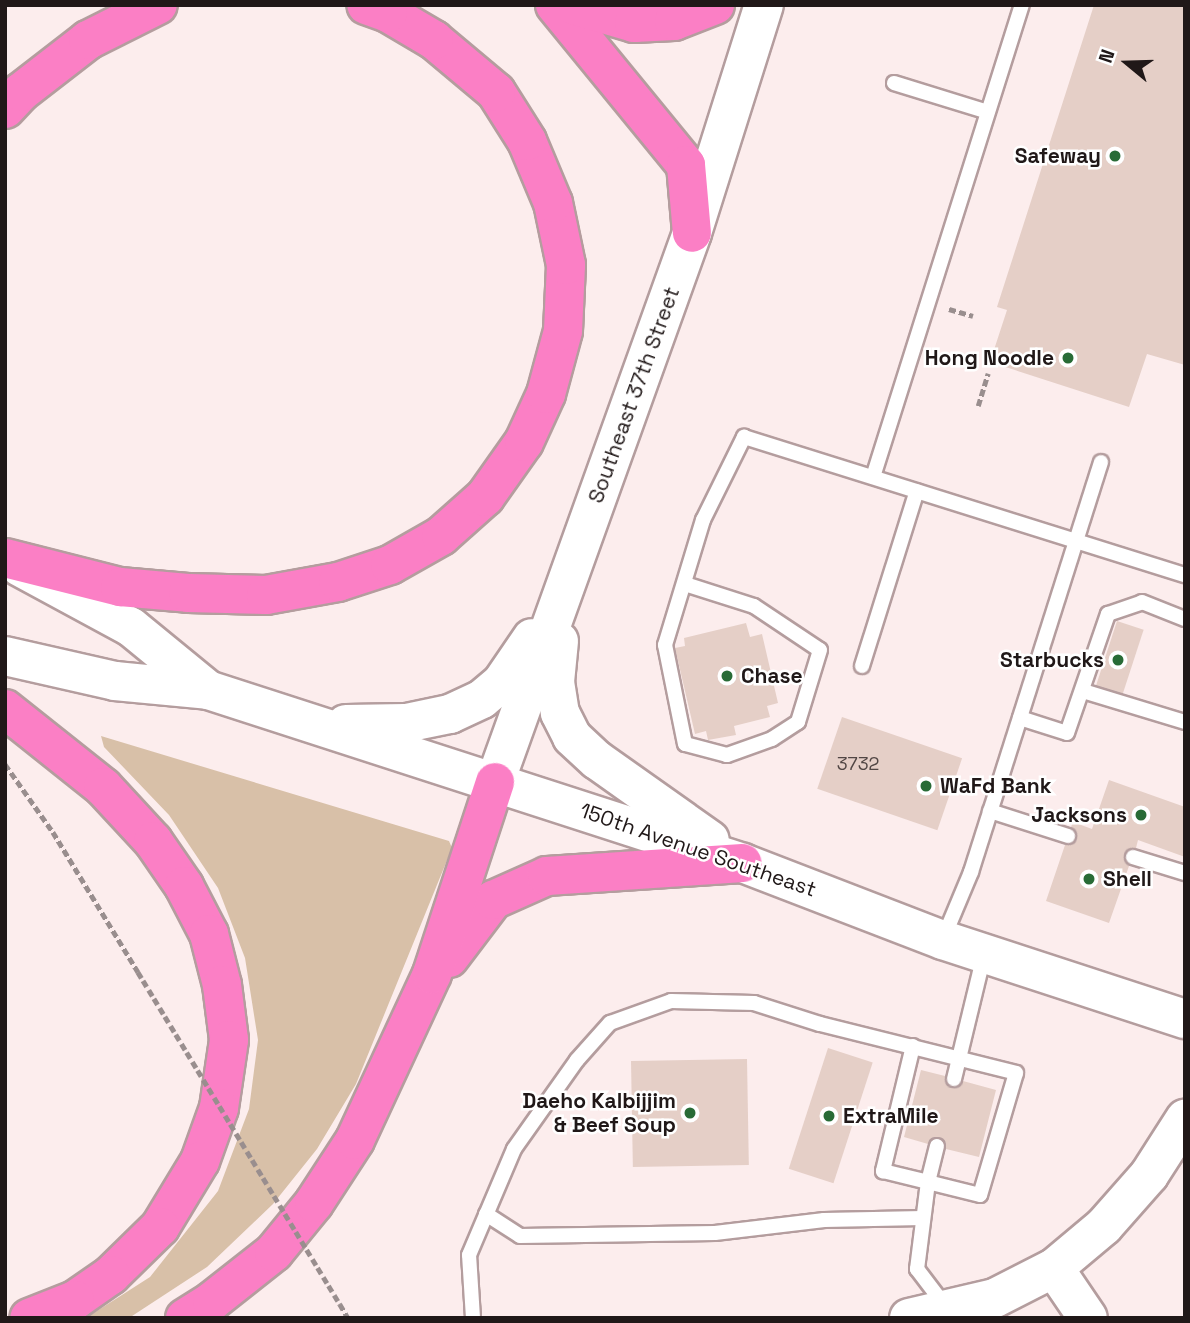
<!DOCTYPE html>
<style>
body{margin:0}
#map{position:relative;width:1190px;height:1323px;overflow:hidden;background:#fceded;font-family:"Space Grotesk",sans-serif}
div>[style]{position:absolute}
.green>*{inset:0;background:#d8c0a8}
.building>*{inset:0;background:#e5cfc7;transform-origin:0 0}
.path>*{height:4.5px;margin-top:-2.25px;transform-origin:0;background:repeating-linear-gradient(90deg,#998e8e 0 7px,transparent 0 10.5px)}
.roads{filter:drop-shadow(2px 0 #b49d9e) drop-shadow(-2px 0 #b49d9e) drop-shadow(0 2px #b49d9e) drop-shadow(0 -2px #b49d9e)}
.lane>*{height:14px;margin:-7px;padding:0 7px;transform-origin:7px;border-radius:7px;background:#fff}
.secondary>*{height:38px;margin:-19px;padding:0 19px;transform-origin:19px;border-radius:19px;background:#fff}
.highway>*{height:38px;margin:-19px;padding:0 19px;transform-origin:19px;border-radius:19px;background:#fb7fc5}
.path-bridge>*{height:4.5px;margin-top:-2.25px;transform-origin:0;background:repeating-linear-gradient(90deg,#998e8e 0 7px,transparent 0 10.5px)}
.dots>*{width:19px;height:19px;translate:-50% -50%;box-sizing:border-box;border:4px solid #fff;border-radius:50%}
span{translate:-50% -50%;white-space:nowrap;text-align:center;line-height:1.15;-webkit-text-stroke:5px #fff;paint-order:stroke}
.number-label{font-size:18px;color:#514644}
.number-label span{-webkit-text-stroke-width:0}
.poi-label{font-size:21px;color:#201818;font-weight:700}
.right{translate:-100% -50%;text-align:right}
.left{translate:0 -50%;text-align:left}
.street-label{font-size:21px;color:#201818}
.frame{position:absolute;inset:0;border:7px solid #201818;pointer-events:none}
.north{position:absolute;left:1092px;top:28px;width:70px;height:70px;-webkit-text-stroke:5px #fff;paint-order:stroke;rotate:289deg;font-size:19px;font-weight:700;line-height:28px;text-align:center;color:#201818}
.north::after{content:'';display:block;margin:auto;width:24px;height:32px;background:#201818;clip-path:polygon(50% 0,100% 100%,50% 72%,0 100%)}
</style>
<div id="map">
<div class="green">
<div style="clip-path:polygon(101px 736px,449px 841px,452px 848px,356px 1084px,317px 1149px,273px 1204px,207px 1267px,129px 1318px,86px 1318px,150px 1277px,218px 1191px,249px 1109px,258px 1040px,245px 958px,218px 888px,169px 815px,104px 747px)"></div>
</div>
<div class="building">
<div style="clip-path:polygon(1094px 5px,1185px 5px,1185px 365px,1147px 354px,1129px 407px,990px 362px,1007px 310px,997px 307px)"></div>
<div style="left:1117px;top:621px;width:28px;height:68px;rotate:18deg"></div>
<div style="clip-path:polygon(746px 623px,750px 637px,762px 634px,778px 703px,767px 706px,770px 717px,734px 726px,736px 735px,708px 740px,706px 731px,695px 734px,675px 648px,685px 646px,684px 638px)"></div>
<div style="left:842px;top:717px;width:127px;height:76px;rotate:19deg"></div>
<div style="clip-path:polygon(1109px 780px,1185px 807px,1185px 857px,1138px 840px,1136px 848px,1127px 850px,1124px 858px,1129px 866px,1109px 923px,1046px 901px,1065px 845px,1071px 845px,1077px 840px,1077px 833px,1071px 827px,1073px 822px,1092px 829px)"></div>
<div style="left:828px;top:1048px;width:47px;height:127px;rotate:18deg"></div>
<div style="left:747px;top:1059px;width:106px;height:116px;rotate:89deg"></div>
<div style="clip-path:polygon(921px 1070px,945px 1076px,945px 1082px,951px 1088px,957px 1088px,963px 1081px,996px 1090px,979px 1157px,946px 1149px,946px 1143px,940px 1137px,934px 1137px,928px 1144px,904px 1137px)"></div>
</div>
<div class="path">
<div style="left:949px;top:309px;width:25px;rotate:16deg"></div>
<div style="left:978px;top:406px;width:34px;rotate:-73deg"></div>
<div style="left:5px;top:764px;width:83px;rotate:54.8deg"></div>
<div style="left:53px;top:832px;width:164px;rotate:58.7deg"></div>
<div style="left:340px;top:1304px;width:16px;rotate:60deg"></div>
</div>
<div class="roads">
<div class="lane">
<div style="left:894px;top:83px;width:98px;rotate:17.1deg"></div>
<div style="left:873px;top:477px;width:495px;rotate:-72.5deg"></div>
<div style="left:685px;top:584px;width:72px;rotate:17.7deg"></div>
<div style="left:754px;top:606px;width:79px;rotate:33.7deg"></div>
<div style="left:820px;top:650px;width:75px;rotate:107deg"></div>
<div style="left:798px;top:722px;width:31px;rotate:147deg"></div>
<div style="left:772px;top:739px;width:48px;rotate:160.4deg"></div>
<div style="left:727px;top:755px;width:43px;rotate:-165.3deg"></div>
<div style="left:685px;top:744px;width:101px;rotate:-101.4deg"></div>
<div style="left:665px;top:645px;width:131px;rotate:-73.1deg"></div>
<div style="left:703px;top:520px;width:93px;rotate:-63.7deg"></div>
<div style="left:744px;top:437px;width:462px;rotate:17.4deg"></div>
<div style="left:862px;top:666px;width:183px;rotate:-72.6deg"></div>
<div style="left:1083px;top:691px;width:107px;rotate:16.9deg"></div>
<div style="left:1020px;top:718px;width:49px;rotate:17.7deg"></div>
<div style="left:1067px;top:733px;width:126px;rotate:-71deg"></div>
<div style="left:1108px;top:614px;width:36px;rotate:-19deg"></div>
<div style="left:1142px;top:602px;width:46px;rotate:21.6deg"></div>
<div style="left:990px;top:811px;width:82px;rotate:17.8deg"></div>
<div style="left:1133px;top:857px;width:54px;rotate:17.1deg"></div>
<div style="left:943px;top:939px;width:73px;rotate:-67.3deg"></div>
<div style="left:971px;top:872px;width:430px;rotate:-72.4deg"></div>
<div style="left:913px;top:1046px;width:129px;rotate:103.5deg"></div>
<div style="left:883px;top:1171px;width:46px;rotate:13.7deg"></div>
<div style="left:928px;top:1182px;width:88px;rotate:97.2deg"></div>
<div style="left:917px;top:1269px;width:48px;rotate:52.7deg"></div>
<div style="left:954px;top:1079px;width:128px;rotate:-76.4deg"></div>
<div style="left:486px;top:1214px;width:40px;rotate:32.9deg"></div>
<div style="left:520px;top:1236px;width:195px;rotate:-0.9deg"></div>
<div style="left:715px;top:1233px;width:110px;rotate:-6.8deg"></div>
<div style="left:824px;top:1220px;width:99px;rotate:-1.2deg"></div>
<div style="left:473px;top:1318px;width:63px;rotate:-93.6deg"></div>
<div style="left:469px;top:1255px;width:115px;rotate:-67deg"></div>
<div style="left:514px;top:1149px;width:109px;rotate:-54.7deg"></div>
<div style="left:577px;top:1060px;width:50px;rotate:-48.3deg"></div>
<div style="left:610px;top:1023px;width:65px;rotate:-19.8deg"></div>
<div style="left:671px;top:1001px;width:83px;rotate:1.4deg"></div>
<div style="left:754px;top:1003px;width:69px;rotate:17.7deg"></div>
<div style="left:820px;top:1024px;width:202px;rotate:14deg"></div>
<div style="left:1016px;top:1073px;width:127px;rotate:106.4deg"></div>
<div style="left:980px;top:1195px;width:54px;rotate:-166deg"></div>
<div style="left:928px;top:1182px;width:37px;rotate:-76deg"></div>
</div>
<div class="secondary">
<div style="left:20px;top:567px;width:126px;rotate:28.4deg"></div>
<div style="left:131px;top:627px;width:99px;rotate:39.3deg"></div>
<div style="left:559px;top:641px;width:41px;rotate:95.6deg"></div>
<div style="left:555px;top:682px;width:31px;rotate:81deg"></div>
<div style="left:560px;top:713px;width:27px;rotate:63deg"></div>
<div style="left:572px;top:737px;width:34px;rotate:43deg"></div>
<div style="left:597px;top:760px;width:138px;rotate:35.3deg"></div>
<div style="left:5px;top:656px;width:113px;rotate:12.8deg"></div>
<div style="left:115px;top:681px;width:93px;rotate:5.5deg"></div>
<div style="left:208px;top:690px;width:562px;rotate:17.92deg"></div>
<div style="left:743px;top:863px;width:214px;rotate:21.1deg"></div>
<div style="left:943px;top:940px;width:255px;rotate:18.1deg"></div>
<div style="left:346px;top:724px;width:60px;rotate:-1deg"></div>
<div style="left:406px;top:723px;width:45px;rotate:-11.6deg"></div>
<div style="left:450px;top:714px;width:35px;rotate:-25deg"></div>
<div style="left:482px;top:699px;width:26px;rotate:-40deg"></div>
<div style="left:502px;top:682px;width:53px;rotate:-55.7deg"></div>
<div style="left:495px;top:782px;width:583px;rotate:-70.26deg"></div>
<div style="left:692px;top:233px;width:239px;rotate:-72.5deg"></div>
<div style="left:1054px;top:1268px;width:60px;rotate:55.8deg"></div>
<div style="left:909px;top:1318px;width:88px;rotate:-13.1deg"></div>
<div style="left:995px;top:1298px;width:66px;rotate:-27deg"></div>
<div style="left:1054px;top:1268px;width:65px;rotate:-40deg"></div>
<div style="left:1104px;top:1226px;width:68px;rotate:-48.6deg"></div>
<div style="left:1149px;top:1175px;width:67px;rotate:-57.3deg"></div>
</div>
<div class="highway">
<div style="left:555px;top:5px;width:207px;rotate:50.7deg"></div>
<div style="left:686px;top:165px;width:68px;rotate:85deg"></div>
<div style="left:573px;top:5px;width:64px;rotate:16.4deg"></div>
<div style="left:634px;top:23px;width:40px;rotate:-2.9deg"></div>
<div style="left:674px;top:21px;width:44px;rotate:-21.3deg"></div>
<div style="left:5px;top:109px;width:23px;rotate:-47deg"></div>
<div style="left:21px;top:92px;width:85px;rotate:-37.8deg"></div>
<div style="left:88px;top:40px;width:78px;rotate:-26.6deg"></div>
<div style="left:5px;top:558px;width:119px;rotate:14.2deg"></div>
<div style="left:120px;top:587px;width:68px;rotate:5deg"></div>
<div style="left:188px;top:593px;width:78px;rotate:1.5deg"></div>
<div style="left:266px;top:595px;width:73px;rotate:-10.2deg"></div>
<div style="left:338px;top:582px;width:55px;rotate:-18.1deg"></div>
<div style="left:390px;top:565px;width:59px;rotate:-29.6deg"></div>
<div style="left:441px;top:536px;width:59px;rotate:-41.6deg"></div>
<div style="left:485px;top:497px;width:67px;rotate:-54.7deg"></div>
<div style="left:524px;top:442px;width:53px;rotate:-65.4deg"></div>
<div style="left:546px;top:394px;width:65px;rotate:-74.9deg"></div>
<div style="left:563px;top:331px;width:66px;rotate:-87.4deg"></div>
<div style="left:566px;top:265px;width:63px;rotate:-101.8deg"></div>
<div style="left:553px;top:203px;width:67px;rotate:-112.8deg"></div>
<div style="left:527px;top:141px;width:58px;rotate:-122.3deg"></div>
<div style="left:496px;top:92px;width:81px;rotate:-140deg"></div>
<div style="left:434px;top:40px;width:53px;rotate:-149.6deg"></div>
<div style="left:388px;top:13px;width:23px;rotate:-160deg"></div>
<div style="left:5px;top:709px;width:125px;rotate:38.5deg"></div>
<div style="left:103px;top:787px;width:74px;rotate:47.2deg"></div>
<div style="left:153px;top:841px;width:55px;rotate:55.4deg"></div>
<div style="left:184px;top:886px;width:54px;rotate:62.5deg"></div>
<div style="left:209px;top:934px;width:53px;rotate:75.7deg"></div>
<div style="left:222px;top:985px;width:55px;rotate:82.7deg"></div>
<div style="left:229px;top:1040px;width:69px;rotate:98.4deg"></div>
<div style="left:219px;top:1108px;width:56px;rotate:109.7deg"></div>
<div style="left:200px;top:1161px;width:77px;rotate:121.2deg"></div>
<div style="left:160px;top:1227px;width:69px;rotate:135.6deg"></div>
<div style="left:111px;top:1275px;width:44px;rotate:145.2deg"></div>
<div style="left:75px;top:1300px;width:49px;rotate:158.6deg"></div>
<div style="left:449px;top:958px;width:73px;rotate:-52.8deg"></div>
<div style="left:493px;top:900px;width:59px;rotate:-24deg"></div>
<div style="left:547px;top:876px;width:196px;rotate:-3.8deg"></div>
<div style="left:185px;top:1318px;width:32px;rotate:-32deg"></div>
<div style="left:212px;top:1301px;width:79px;rotate:-38.3deg"></div>
<div style="left:274px;top:1252px;width:63px;rotate:-50.8deg"></div>
<div style="left:314px;top:1203px;width:75px;rotate:-56.9deg"></div>
<div style="left:355px;top:1140px;width:183px;rotate:-65.1deg"></div>
<div style="left:432px;top:974px;width:202px;rotate:-71.8deg"></div>
</div>
</div>
<div class="path-bridge">
<div style="left:138px;top:972px;width:389px;rotate:58.7deg"></div>
</div>
<div class="dots">
<div style="left:1115px;top:156px;background:#286b36"></div>
<div style="left:1068px;top:358px;background:#286b36"></div>
<div style="left:1118px;top:660px;background:#286b36"></div>
<div style="left:727px;top:676px;background:#286b36"></div>
<div style="left:926px;top:786px;background:#286b36"></div>
<div style="left:1141px;top:815px;background:#286b36"></div>
<div style="left:1089px;top:879px;background:#286b36"></div>
<div style="left:690px;top:1113px;background:#286b36"></div>
<div style="left:829px;top:1116px;background:#286b36"></div>
</div>
<div class="number-label">
<span style="left:858px;top:764px">3732</span>
</div>
<div class="poi-label">
<span class="right" style="left:1101px;top:156px">Safeway</span>
<span class="right" style="left:1054px;top:358px">Hong Noodle</span>
<span class="right" style="left:1104px;top:660px">Starbucks</span>
<span class="left" style="left:741px;top:676px">Chase</span>
<span class="left" style="left:940px;top:786px">WaFd Bank</span>
<span class="right" style="left:1127px;top:815px">Jacksons</span>
<span class="left" style="left:1103px;top:879px">Shell</span>
<span class="right" style="left:676px;top:1113px">Daeho Kalbijjim<br>&amp; Beef Soup</span>
<span class="left" style="left:843px;top:1116px">ExtraMile</span>
</div>
<div class="street-label">
<span style="left:634px;top:395px;rotate:-70deg">Southeast 37th Street</span>
<span style="left:698px;top:850px;rotate:19deg">150th Avenue Southeast</span>
</div>
<div class="frame"></div>
<div class="north">N</div>
</div>
